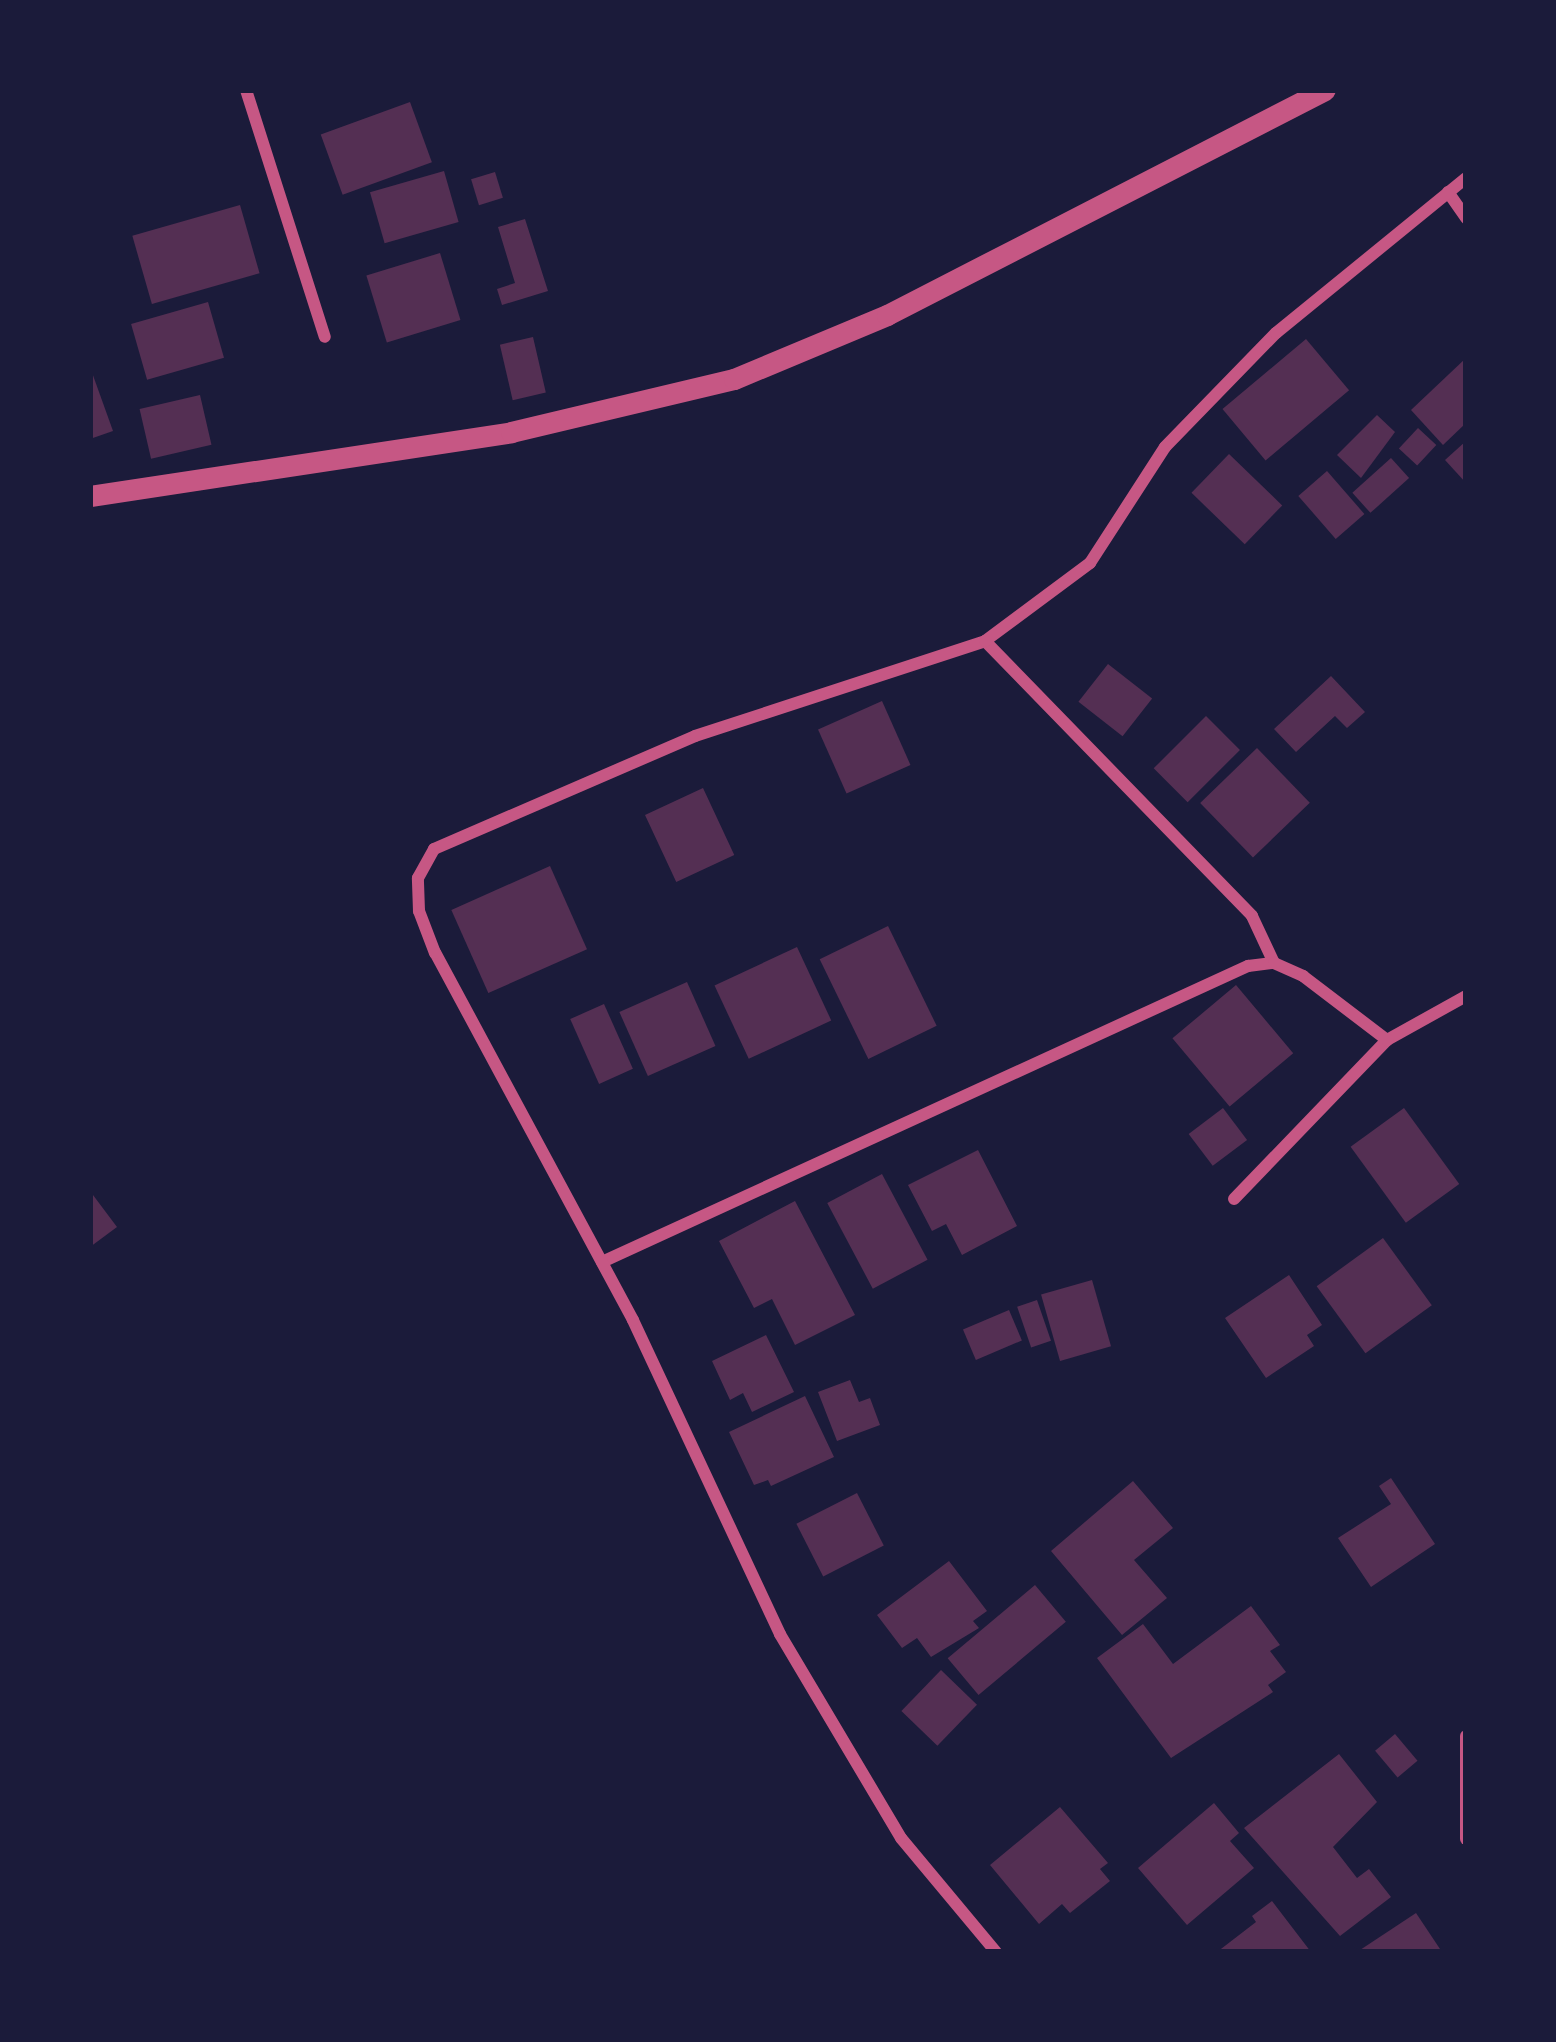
<!DOCTYPE html>
<style>
body{margin:0}
#map{position:relative;width:1556px;height:2042px;overflow:hidden;background:#1b1b3a;font-family:"Public Sans",sans-serif}
div>[style]{position:absolute}
.building>*{inset:0;background:#542f53;transform-origin:0 0}
.minor>*{height:12px;margin:-6px;padding:0 6px;transform-origin:6px;border-radius:6px;background:#c65784}
.tertiary>*{height:21px;margin:-10.5px;padding:0 10.5px;transform-origin:10.5px;border-radius:10.5px;background:#c65784}
span{translate:-50% -50%;white-space:nowrap;text-align:center;line-height:1.15;-webkit-text-stroke:9px #1b1b3a;paint-order:stroke}
.frame{position:absolute;inset:0;border:93px solid #1b1b3a;pointer-events:none}
</style>
<div id="map">
<div class="building">
<div style="left:410px;top:102px;width:64px;height:95px;rotate:70deg"></div>
<div style="left:444px;top:171px;width:53px;height:77px;rotate:74deg"></div>
<div style="left:495px;top:172px;width:27px;height:25px;rotate:73deg"></div>
<div style="left:240px;top:205px;width:71px;height:112px;rotate:74deg"></div>
<div style="clip-path:polygon(525px 219px,548px 291px,502px 305px,497px 289px,515px 283px,498px 227px)"></div>
<div style="left:440px;top:253px;width:70px;height:77px;rotate:73deg"></div>
<div style="left:208px;top:302px;width:58px;height:80px;rotate:74deg"></div>
<div style="left:533px;top:337px;width:57px;height:34px;rotate:77deg"></div>
<div style="left:1306px;top:339px;width:67px;height:109px;rotate:50deg"></div>
<div style="clip-path:polygon(1466px 358px,1466px 423px,1443px 445px,1411px 410px)"></div>
<div style="clip-path:polygon(90px 367px,113px 431px,90px 439px)"></div>
<div style="left:200px;top:395px;width:51px;height:62px;rotate:77deg"></div>
<div style="clip-path:polygon(1377px 415px,1395px 432px,1361px 478px,1337px 455px)"></div>
<div style="left:1418px;top:428px;width:25px;height:28px;rotate:43deg"></div>
<div style="clip-path:polygon(1466px 441px,1466px 483px,1445px 460px)"></div>
<div style="left:1229px;top:454px;width:74px;height:54px;rotate:44deg"></div>
<div style="left:1391px;top:458px;width:27px;height:52px;rotate:48deg"></div>
<div style="left:1327px;top:471px;width:57px;height:38px;rotate:49deg"></div>
<div style="left:1108px;top:664px;width:56px;height:48px;rotate:38deg"></div>
<div style="clip-path:polygon(1331px 676px,1365px 712px,1347px 728px,1335px 716px,1296px 752px,1274px 729px)"></div>
<div style="left:882px;top:701px;width:70px;height:70px;rotate:66deg"></div>
<div style="left:1206px;top:716px;width:48px;height:74px;rotate:45deg"></div>
<div style="left:1257px;top:748px;width:76px;height:79px;rotate:46deg"></div>
<div style="left:703px;top:788px;width:74px;height:64px;rotate:65deg"></div>
<div style="left:550px;top:866px;width:91px;height:108px;rotate:66deg"></div>
<div style="left:888px;top:926px;width:111px;height:76px;rotate:64deg"></div>
<div style="left:797px;top:947px;width:81px;height:91px;rotate:65deg"></div>
<div style="left:687px;top:982px;width:70px;height:74px;rotate:66deg"></div>
<div style="left:1236px;top:985px;width:89px;height:83px;rotate:50deg"></div>
<div style="left:604px;top:1004px;width:71px;height:37px;rotate:66deg"></div>
<div style="left:1223px;top:1108px;width:40px;height:43px;rotate:53deg"></div>
<div style="left:1404px;top:1108px;width:94px;height:66px;rotate:54deg"></div>
<div style="clip-path:polygon(978px 1150px,1017px 1226px,962px 1255px,946px 1224px,932px 1231px,908px 1185px)"></div>
<div style="left:882px;top:1174px;width:97px;height:62px;rotate:62deg"></div>
<div style="clip-path:polygon(90px 1191px,117px 1227px,90px 1247px)"></div>
<div style="clip-path:polygon(795px 1201px,855px 1315px,795px 1345px,772px 1299px,754px 1308px,719px 1241px)"></div>
<div style="left:1383px;top:1238px;width:83px;height:82px;rotate:54deg"></div>
<div style="clip-path:polygon(1289px 1275px,1322px 1325px,1307px 1335px,1314px 1346px,1266px 1378px,1225px 1318px)"></div>
<div style="left:1092px;top:1280px;width:69px;height:53px;rotate:74deg"></div>
<div style="left:1037px;top:1300px;width:43px;height:21px;rotate:71deg"></div>
<div style="left:1009px;top:1310px;width:33px;height:50px;rotate:67deg"></div>
<div style="clip-path:polygon(766px 1335px,794px 1392px,752px 1412px,743px 1393px,730px 1400px,712px 1361px)"></div>
<div style="clip-path:polygon(850px 1380px,859px 1402px,870px 1398px,880px 1425px,837px 1441px,818px 1392px)"></div>
<div style="clip-path:polygon(805px 1396px,834px 1457px,771px 1486px,768px 1480px,754px 1485px,729px 1432px)"></div>
<div style="clip-path:polygon(1391px 1478px,1435px 1544px,1371px 1587px,1338px 1538px,1391px 1504px,1379px 1486px)"></div>
<div style="clip-path:polygon(1133px 1481px,1173px 1528px,1134px 1560px,1167px 1598px,1122px 1635px,1051px 1551px)"></div>
<div style="left:857px;top:1493px;width:59px;height:68px;rotate:63deg"></div>
<div style="clip-path:polygon(949px 1561px,987px 1611px,973px 1621px,979px 1628px,931px 1657px,917px 1638px,902px 1648px,877px 1615px)"></div>
<div style="left:1035px;top:1585px;width:48px;height:114px;rotate:50deg"></div>
<div style="clip-path:polygon(1251px 1606px,1280px 1645px,1270px 1651px,1286px 1672px,1268px 1685px,1273px 1692px,1171px 1758px,1097px 1658px,1143px 1624px,1173px 1664px)"></div>
<div style="left:941px;top:1670px;width:50px;height:57px;rotate:44deg"></div>
<div style="left:1395px;top:1734px;width:35px;height:26px;rotate:50deg"></div>
<div style="clip-path:polygon(1339px 1754px,1377px 1802px,1333px 1847px,1357px 1878px,1369px 1869px,1391px 1897px,1340px 1936px,1244px 1828px)"></div>
<div style="clip-path:polygon(1214px 1803px,1239px 1833px,1230px 1841px,1254px 1868px,1187px 1925px,1138px 1868px)"></div>
<div style="clip-path:polygon(1060px 1807px,1108px 1863px,1100px 1869px,1110px 1881px,1070px 1913px,1062px 1904px,1039px 1924px,990px 1865px)"></div>
<div style="clip-path:polygon(1272px 1901px,1311px 1952px,1217px 1952px,1256px 1922px,1252px 1916px)"></div>
<div style="clip-path:polygon(1416px 1913px,1442px 1952px,1357px 1952px)"></div>
</div>
<div class="minor">
<div style="left:246px;top:90px;width:259px;rotate:72.3deg"></div>
<div style="left:1448px;top:192px;width:32px;rotate:55deg"></div>
<div style="left:985px;top:641px;width:383px;rotate:45.8deg"></div>
<div style="left:1252px;top:916px;width:52px;rotate:64.9deg"></div>
<div style="left:1234px;top:1199px;width:221px;rotate:-46.1deg"></div>
<div style="left:1387px;top:1040px;width:90px;rotate:-29.1deg"></div>
<div style="left:602px;top:1262px;width:711px;rotate:-24.62deg"></div>
<div style="left:1248px;top:966px;width:26px;rotate:-7deg"></div>
<div style="left:1274px;top:963px;width:32px;rotate:24deg"></div>
<div style="left:1303px;top:976px;width:106px;rotate:37.3deg"></div>
<div style="left:1466px;top:1736px;width:103px;rotate:90deg"></div>
<div style="left:996px;top:1952px;width:148px;rotate:-129.8deg"></div>
<div style="left:901px;top:1838px;width:237px;rotate:-120.7deg"></div>
<div style="left:780px;top:1634px;width:347px;rotate:-115.1deg"></div>
<div style="left:633px;top:1320px;width:417px;rotate:-118.3deg"></div>
<div style="left:435px;top:953px;width:45px;rotate:-110.9deg"></div>
<div style="left:419px;top:911px;width:33px;rotate:-92deg"></div>
<div style="left:418px;top:878px;width:33px;rotate:-61deg"></div>
<div style="left:434px;top:849px;width:284px;rotate:-23.4deg"></div>
<div style="left:695px;top:736px;width:305px;rotate:-18.1deg"></div>
<div style="left:985px;top:641px;width:131px;rotate:-36.6deg"></div>
<div style="left:1090px;top:563px;width:138px;rotate:-57.1deg"></div>
<div style="left:1165px;top:447px;width:159px;rotate:-45.8deg"></div>
<div style="left:1276px;top:333px;width:245px;rotate:-39.2deg"></div>
</div>
<div class="tertiary">
<div style="left:90px;top:496px;width:426px;rotate:-8.6deg"></div>
<div style="left:511px;top:432px;width:229px;rotate:-13.4deg"></div>
<div style="left:734px;top:379px;width:166px;rotate:-22.7deg"></div>
<div style="left:887px;top:315px;width:492px;rotate:-27.2deg"></div>
</div>
<div class="frame"></div>
</div>
